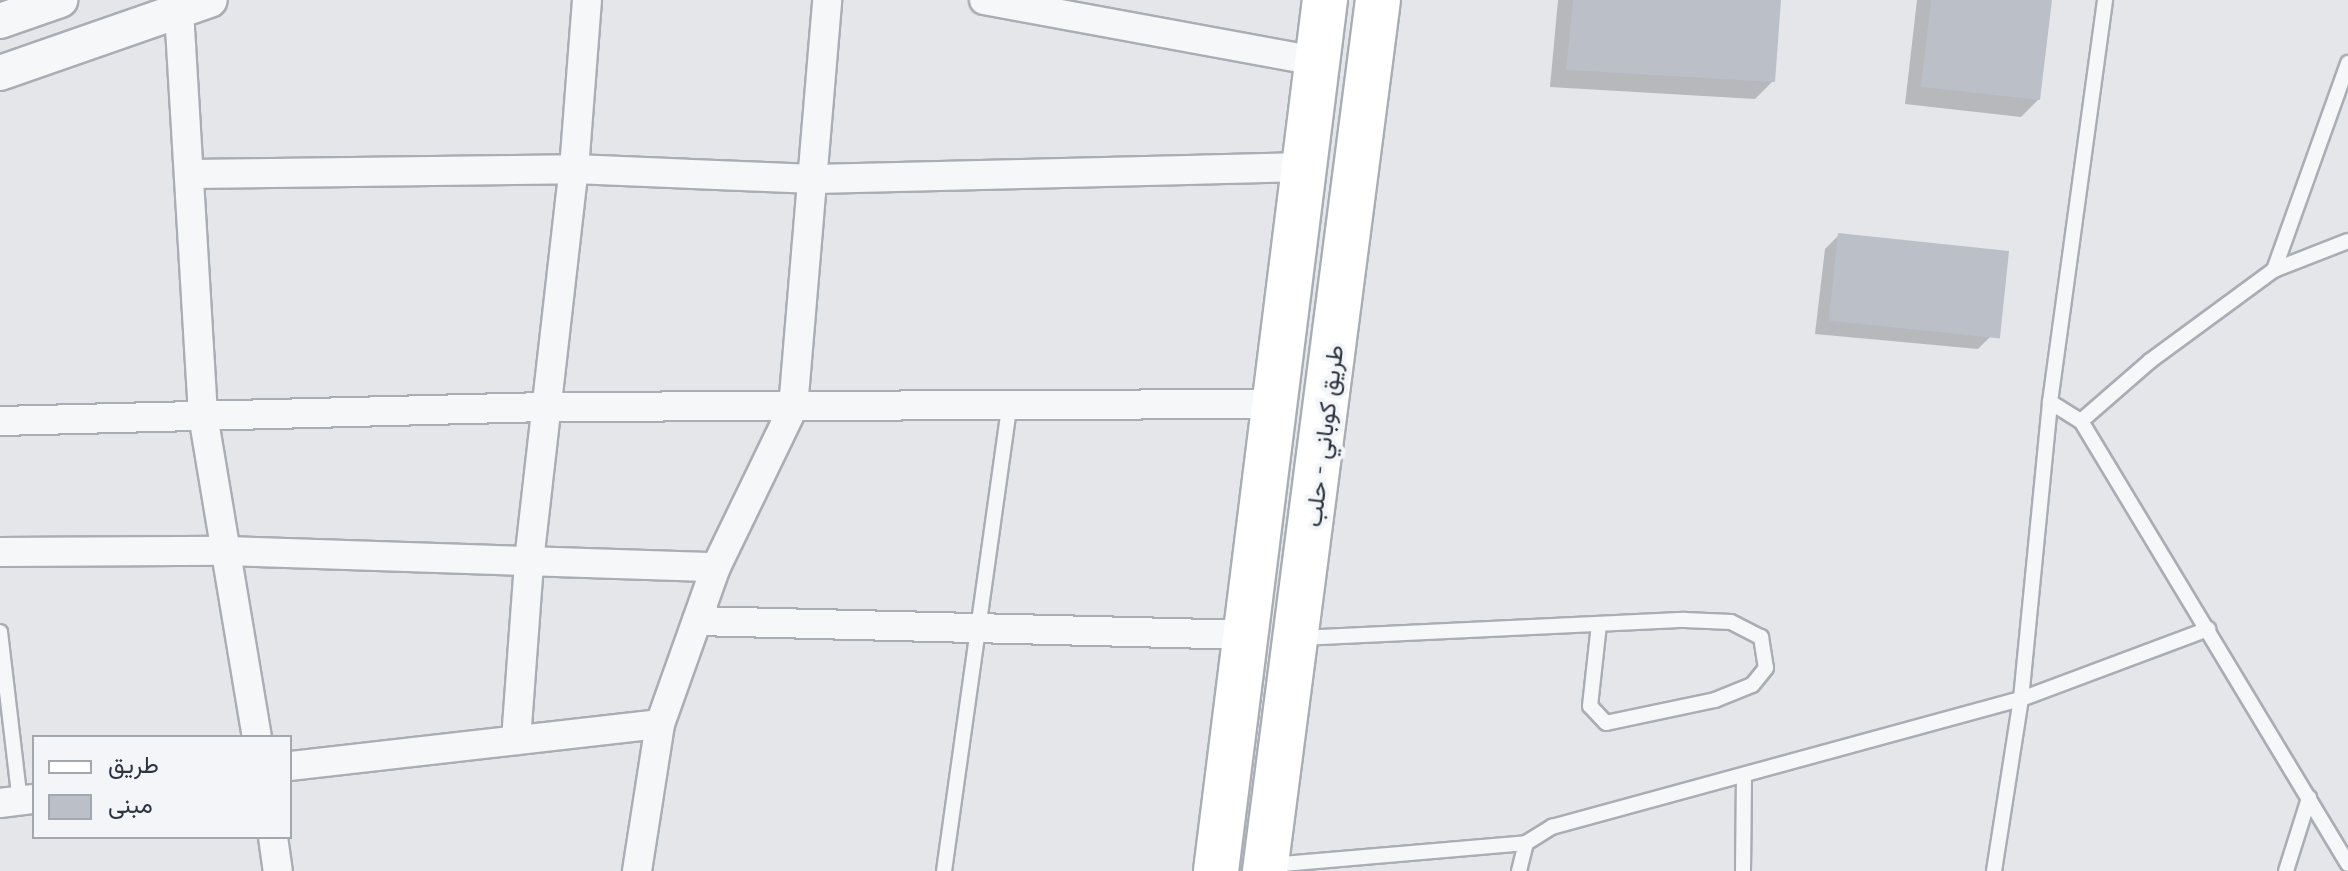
<!DOCTYPE html>
<meta charset="utf-8">
<style>
body{margin:0}
#map{position:relative;width:2348px;height:871px;overflow:hidden;background:#e4e6ea;font-family:Quicksand,Vazirmatn,sans-serif}
div>[style]{position:absolute}
.shadow>*{inset:0;background:#0003}
.building>*{inset:0;background:#bbbfc7;transform-origin:0 0}
.roads{filter:drop-shadow(2px 0 #a9adb4) drop-shadow(-2px 0 #a9adb4) drop-shadow(0 2px #a9adb4) drop-shadow(0 -2px #a9adb4)}
.service>*{height:14px;margin:-7px;padding:0 7px;transform-origin:7px;border-radius:7px;background:#f6f7f9}
.minor>*{height:28px;margin:-14px;padding:0 14px;transform-origin:14px;border-radius:14px;background:#f6f7f9}
.tertiary>*{height:34px;margin:-17px;padding:0 17px;transform-origin:17px;border-radius:17px;background:#f6f7f9}
.primary>*{height:44px;margin:-22px;padding:0 22px;transform-origin:22px;border-radius:22px;background:#fff}
span{translate:-50% -50%;white-space:nowrap;text-align:center;line-height:1.15;-webkit-text-stroke:8px #f3f5f8;paint-order:stroke}
.street-label{font-size:24px;color:#2c3441}
.legend{position:absolute;left:32px;top:735px;width:260px;height:104px;box-sizing:border-box;background:#f3f5f8;border:2px solid #a3a8af;margin:0;padding:10px 14px;list-style:none;font-size:24px;color:#2c3441}
.legend li{display:flex;align-items:center;gap:16px;height:40px}
.legend b{width:40px;border:2px solid #a3a8af}
</style>
<div id="map">
<div class="shadow">
<div style="clip-path:polygon(1558px 0,1779px 0,1773px 81px,1755px 99px,1550px 87px)"></div>
<div style="clip-path:polygon(1917px 0,2050px 0,2038px 100px,2021px 117px,1905px 104px)"></div>
<div style="clip-path:polygon(1839px 235px,1992px 335px,1978px 349px,1815px 334px,1825px 249px)"></div>
</div>
<div class="building">
<div style="clip-path:polygon(1573px 0,1781px 0,1775px 82px,1566px 70px)"></div>
<div style="clip-path:polygon(1931px 0,2052px 0,2040px 100px,1921px 87px)"></div>
<div style="left:1838px;top:233px;width:172px;height:88px;rotate:6deg"></div>
</div>
<div class="roads">
<div class="service">
<div style="left:2274px;top:270px;width:79px;rotate:-21.4deg"></div>
<div style="left:2050px;top:402px;width:36px;rotate:32deg"></div>
<div style="left:2081px;top:421px;width:517px;rotate:58.92deg"></div>
<div style="left:2081px;top:421px;width:91px;rotate:-41deg"></div>
<div style="left:2150px;top:361px;width:154px;rotate:-36.3deg"></div>
<div style="left:2274px;top:270px;width:220px;rotate:-70.3deg"></div>
<div style="left:0;top:632px;width:170px;rotate:83.3deg"></div>
<div style="left:1300px;top:638px;width:385px;rotate:-2.7deg"></div>
<div style="left:1685px;top:620px;width:46px;rotate:2.5deg"></div>
<div style="left:1731px;top:622px;width:34px;rotate:27deg"></div>
<div style="left:1761px;top:637px;width:31px;rotate:81deg"></div>
<div style="left:1766px;top:668px;width:22px;rotate:129deg"></div>
<div style="left:1752px;top:685px;width:40px;rotate:158deg"></div>
<div style="left:1715px;top:700px;width:111px;rotate:168.1deg"></div>
<div style="left:1606px;top:723px;width:23px;rotate:-133deg"></div>
<div style="left:1590px;top:706px;width:82px;rotate:-83.7deg"></div>
<div style="left:1271px;top:865px;width:256px;rotate:-4.9deg"></div>
<div style="left:944px;top:871px;width:468px;rotate:-82deg"></div>
<div style="left:1519px;top:871px;width:29px;rotate:-76deg"></div>
<div style="left:1526px;top:843px;width:31px;rotate:-32deg"></div>
<div style="left:1552px;top:827px;width:486px;rotate:-15.3deg"></div>
<div style="left:2021px;top:699px;width:200px;rotate:-20.5deg"></div>
<div style="left:1743px;top:871px;width:96px;rotate:-89.4deg"></div>
<div style="left:1994px;top:871px;width:174px;rotate:-81.1deg"></div>
<div style="left:2021px;top:699px;width:298px;rotate:-84.4deg"></div>
<div style="left:2050px;top:402px;width:406px;rotate:-82.2deg"></div>
<div style="left:2286px;top:871px;width:77px;rotate:-72.5deg"></div>
</div>
<div class="minor">
<div style="left:984px;top:0;width:340px;rotate:10.4deg"></div>
<div style="left:179px;top:11px;width:405px;rotate:86.6deg"></div>
<div style="left:203px;top:415px;width:326px;rotate:80.5deg"></div>
<div style="left:191px;top:174px;width:383px;rotate:-0.7deg"></div>
<div style="left:574px;top:169px;width:241px;rotate:2.4deg"></div>
<div style="left:815px;top:179px;width:490px;rotate:-1.4deg"></div>
<div style="left:0;top:421px;width:546px;rotate:-1.47deg"></div>
<div style="left:546px;top:407px;width:731px;rotate:-0.24deg"></div>
<div style="left:0;top:552px;width:226px;rotate:-0.3deg"></div>
<div style="left:226px;top:551px;width:490px;rotate:1.9deg"></div>
<div style="left:697px;top:621px;width:552px;rotate:1.45deg"></div>
<div style="left:516px;top:740px;width:179px;rotate:-85.8deg"></div>
<div style="left:529px;top:561px;width:395px;rotate:-83.5deg"></div>
<div style="left:574px;top:169px;width:169px;rotate:-85.6deg"></div>
<div style="left:290px;top:766px;width:372px;rotate:-6.5deg"></div>
<div style="left:0;top:803px;width:34px;rotate:-7deg"></div>
<div style="left:273px;top:837px;width:34px;rotate:82deg"></div>
<div style="left:637px;top:871px;width:149px;rotate:-81.1deg"></div>
<div style="left:660px;top:724px;width:167px;rotate:-70.4deg"></div>
<div style="left:716px;top:567px;width:177px;rotate:-64.2deg"></div>
<div style="left:793px;top:408px;width:409px;rotate:-85.2deg"></div>
</div>
<div class="tertiary">
<div style="left:0;top:21px;width:64px;rotate:-19.3deg"></div>
<div style="left:0;top:73px;width:222px;rotate:-19.2deg"></div>
</div>
<div class="primary">
<div style="left:1216px;top:871px;width:878px;rotate:-82.87deg"></div>
<div style="left:1265px;top:871px;width:878px;rotate:-82.61deg"></div>
</div>
</div>
<div class="street-label">
<span style="left:1324px;top:436px;rotate:-83deg">طريق كوباني - حلب</span>
</div>
<ul class="legend">
<li><b style="height:10px;background:#fff"></b>طريق</li>
<li><b style="height:22px;background:#bbbfc7"></b>مبنى</li>
</ul>
</div>
